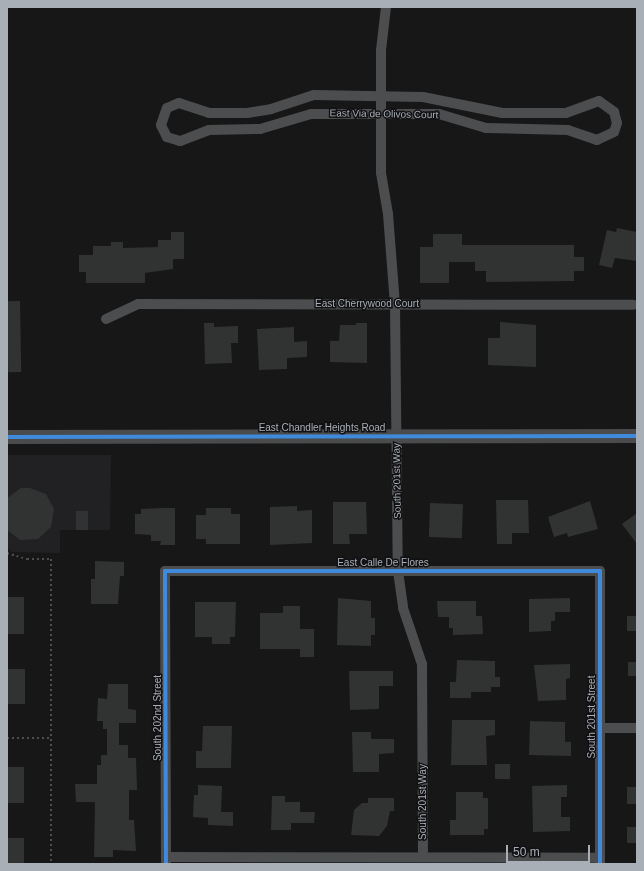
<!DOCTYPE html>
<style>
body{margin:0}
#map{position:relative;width:644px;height:871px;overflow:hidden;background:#171717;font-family:Helvetica,sans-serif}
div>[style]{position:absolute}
.built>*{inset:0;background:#212123}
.building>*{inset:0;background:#313232;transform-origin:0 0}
.path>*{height:2px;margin-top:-1px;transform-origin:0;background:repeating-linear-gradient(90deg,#4d4e51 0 2px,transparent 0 5px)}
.street>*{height:10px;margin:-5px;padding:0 5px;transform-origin:5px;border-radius:5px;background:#4b4d4f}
.secondary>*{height:14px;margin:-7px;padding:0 7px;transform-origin:7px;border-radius:7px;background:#4a4b4d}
.cycleway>*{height:4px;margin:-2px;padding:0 2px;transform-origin:2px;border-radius:2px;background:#408adc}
span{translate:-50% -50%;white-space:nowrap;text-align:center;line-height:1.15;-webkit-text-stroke:3px #111113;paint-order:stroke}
.street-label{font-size:10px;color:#a9afb7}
.frame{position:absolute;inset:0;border:8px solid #a9afb7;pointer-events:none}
.scale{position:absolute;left:506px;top:845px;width:84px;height:18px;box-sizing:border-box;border:2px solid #a9afb7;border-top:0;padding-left:5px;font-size:12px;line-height:14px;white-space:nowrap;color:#a9afb7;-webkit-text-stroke:3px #111113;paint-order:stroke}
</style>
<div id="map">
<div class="built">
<div style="clip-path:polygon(7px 455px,111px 455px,110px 530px,60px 530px,60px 553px,12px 552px,7px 548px)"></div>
</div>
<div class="building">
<div style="clip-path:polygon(617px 228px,637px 232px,637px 261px,615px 258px,612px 268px,599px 265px,607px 230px,616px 232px)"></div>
<div style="clip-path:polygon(171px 232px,184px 232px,184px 259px,173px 259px,173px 269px,145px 273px,145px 283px,86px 283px,86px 272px,79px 272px,79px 255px,93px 255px,93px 246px,111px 246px,111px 242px,123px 242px,123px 248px,158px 247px,158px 240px,171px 240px)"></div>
<div style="clip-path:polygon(433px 234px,462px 234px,462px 245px,574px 245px,574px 257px,584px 257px,584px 271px,574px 271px,574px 281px,486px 282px,486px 271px,475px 271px,475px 262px,449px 262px,449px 283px,420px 283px,420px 247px,433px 247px)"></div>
<div style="left:20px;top:301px;width:71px;height:13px;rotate:89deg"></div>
<div style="clip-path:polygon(500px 322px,536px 325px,536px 367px,488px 365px,488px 338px,500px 338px)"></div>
<div style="clip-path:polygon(204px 323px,214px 323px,214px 327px,238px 326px,238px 343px,231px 343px,232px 363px,205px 364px)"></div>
<div style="clip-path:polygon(356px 323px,367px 323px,367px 363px,330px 362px,330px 341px,339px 341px,340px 325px,356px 325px)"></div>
<div style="clip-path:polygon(294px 327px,294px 342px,307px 341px,307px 357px,287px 358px,287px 369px,259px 370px,257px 329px)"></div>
<div style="clip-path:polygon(21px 488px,30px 488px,46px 494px,54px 509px,51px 527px,38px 539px,20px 540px,7px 530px,7px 498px)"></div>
<div style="clip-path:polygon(496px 500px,528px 500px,529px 533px,512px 533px,512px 544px,497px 544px)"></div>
<div style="clip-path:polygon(590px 501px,598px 529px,568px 537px,567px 533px,554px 537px,548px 517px)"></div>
<div style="clip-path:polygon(333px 502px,366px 502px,367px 534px,349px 534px,350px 544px,333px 544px)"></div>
<div style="left:430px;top:503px;width:33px;height:34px;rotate:2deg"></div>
<div style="clip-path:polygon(297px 506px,297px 511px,312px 510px,312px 543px,270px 545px,270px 507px)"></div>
<div style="clip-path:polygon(164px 508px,175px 508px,175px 545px,160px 545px,161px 541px,151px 541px,151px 535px,135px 534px,135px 514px,141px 514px,141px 509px)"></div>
<div style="clip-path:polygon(206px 508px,231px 508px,231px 514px,240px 514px,240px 544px,206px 544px,206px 539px,196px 539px,196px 515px,206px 515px)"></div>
<div style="left:76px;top:511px;width:12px;height:19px"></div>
<div style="clip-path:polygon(637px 513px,637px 544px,622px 524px)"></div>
<div style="clip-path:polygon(95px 561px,124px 562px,124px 576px,120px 576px,118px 604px,91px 604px,91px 579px,95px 579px)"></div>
<div style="left:7px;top:597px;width:17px;height:37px"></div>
<div style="clip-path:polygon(338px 598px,371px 601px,371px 618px,375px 618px,375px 635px,371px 635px,371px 646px,337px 645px)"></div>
<div style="clip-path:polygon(570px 598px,570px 612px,555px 612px,555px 621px,551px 621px,551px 631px,529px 632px,529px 599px)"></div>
<div style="clip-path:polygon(437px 601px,476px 601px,476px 616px,482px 616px,483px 634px,453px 635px,453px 628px,449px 628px,449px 617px,438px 617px)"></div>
<div style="clip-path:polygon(195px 602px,236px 602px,235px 637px,230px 637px,230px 644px,212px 644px,212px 637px,195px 637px)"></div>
<div style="clip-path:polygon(283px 606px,300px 606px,300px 629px,314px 629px,314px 657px,300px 657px,300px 649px,260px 649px,260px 613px,283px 613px)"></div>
<div style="left:627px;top:616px;width:10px;height:15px"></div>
<div style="clip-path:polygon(457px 660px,495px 661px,495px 677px,500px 677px,500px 687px,491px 687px,491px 692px,471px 692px,471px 698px,450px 698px,450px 682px,456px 682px)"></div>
<div style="left:628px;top:662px;width:9px;height:14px"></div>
<div style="clip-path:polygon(570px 664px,570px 678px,566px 679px,566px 700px,538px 701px,534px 665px)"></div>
<div style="left:7px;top:669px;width:18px;height:35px"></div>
<div style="clip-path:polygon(349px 671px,393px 671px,393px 686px,379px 686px,379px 709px,350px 710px)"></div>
<div style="clip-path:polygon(108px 684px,128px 684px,128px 709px,136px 710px,136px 723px,119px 723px,119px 745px,128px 745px,128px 758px,136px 758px,137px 790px,129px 790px,129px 820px,134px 820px,136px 851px,113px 850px,113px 857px,94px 857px,95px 802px,76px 802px,75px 784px,97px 784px,97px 765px,101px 765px,101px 755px,107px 755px,107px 729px,103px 729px,103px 721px,97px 721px,98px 698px,107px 699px)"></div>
<div style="clip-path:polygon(452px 720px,495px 720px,495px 735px,486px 736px,487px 765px,451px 765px)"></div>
<div style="clip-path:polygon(530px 721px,565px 722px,565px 742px,571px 742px,571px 756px,529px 755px)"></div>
<div style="clip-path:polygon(203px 726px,232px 726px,231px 768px,196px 768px,196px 751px,202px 751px)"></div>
<div style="clip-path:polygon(352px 732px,371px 732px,371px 739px,394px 739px,394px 753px,379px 754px,379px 772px,353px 772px)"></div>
<div style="left:495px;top:764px;width:15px;height:15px"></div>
<div style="left:7px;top:767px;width:17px;height:36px"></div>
<div style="clip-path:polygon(198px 785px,222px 786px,221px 812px,233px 812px,233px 826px,208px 825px,208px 818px,193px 817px,194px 795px,198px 795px)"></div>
<div style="clip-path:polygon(567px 785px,567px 797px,561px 797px,561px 817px,570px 817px,570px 831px,533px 832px,532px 786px)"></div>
<div style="left:627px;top:787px;width:10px;height:17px"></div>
<div style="clip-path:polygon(456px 792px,483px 792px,483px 798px,488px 798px,488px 829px,484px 829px,484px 835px,450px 835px,450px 820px,456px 820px)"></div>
<div style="clip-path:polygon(272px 796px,285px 796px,285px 802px,300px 802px,300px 812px,315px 812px,314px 823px,291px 823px,291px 830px,271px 830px)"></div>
<div style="clip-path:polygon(368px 798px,394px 798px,394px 811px,390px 811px,387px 826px,379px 836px,351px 835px,354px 810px,362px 803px,368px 803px)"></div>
<div style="left:627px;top:827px;width:10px;height:16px"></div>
<div style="left:7px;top:838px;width:17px;height:26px"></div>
</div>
<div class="path">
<div style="left:7px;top:553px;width:21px;rotate:17deg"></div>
<div style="left:27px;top:559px;width:24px"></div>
<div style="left:51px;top:559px;width:305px;rotate:90deg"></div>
<div style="left:7px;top:738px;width:44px"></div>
</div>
<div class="street">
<div style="left:386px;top:7px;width:43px;rotate:96.6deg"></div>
<div style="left:381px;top:50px;width:123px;rotate:90deg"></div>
<div style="left:381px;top:173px;width:42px;rotate:80.3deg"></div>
<div style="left:388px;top:214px;width:90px;rotate:85.6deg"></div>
<div style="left:395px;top:304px;width:267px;rotate:89.4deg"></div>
<div style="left:398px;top:571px;width:37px;rotate:82deg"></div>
<div style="left:403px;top:608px;width:59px;rotate:71.3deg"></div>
<div style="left:422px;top:664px;width:193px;rotate:89.7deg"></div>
<div style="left:314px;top:95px;width:109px;rotate:1.1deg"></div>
<div style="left:423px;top:97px;width:81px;rotate:11.4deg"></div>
<div style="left:502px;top:113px;width:64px"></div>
<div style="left:566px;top:113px;width:35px;rotate:-20deg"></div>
<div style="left:599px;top:101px;width:19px;rotate:36deg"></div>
<div style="left:614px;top:112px;width:11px;rotate:75deg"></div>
<div style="left:617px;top:123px;width:9px;rotate:108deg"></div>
<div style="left:614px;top:132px;width:19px;rotate:155deg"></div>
<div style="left:597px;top:140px;width:31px;rotate:-161deg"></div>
<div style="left:568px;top:130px;width:82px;rotate:-178.6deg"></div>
<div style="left:486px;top:128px;width:49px;rotate:-163.4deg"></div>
<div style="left:439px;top:114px;width:128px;rotate:180deg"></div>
<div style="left:311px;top:114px;width:53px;rotate:163.6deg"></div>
<div style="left:260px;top:129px;width:51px;rotate:178.9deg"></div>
<div style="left:209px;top:130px;width:31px;rotate:159deg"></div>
<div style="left:180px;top:141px;width:14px;rotate:-163deg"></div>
<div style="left:167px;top:137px;width:13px;rotate:-117deg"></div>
<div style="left:161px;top:125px;width:18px;rotate:-71deg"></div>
<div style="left:167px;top:108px;width:13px;rotate:-23deg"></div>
<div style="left:179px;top:103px;width:32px;rotate:18deg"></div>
<div style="left:209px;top:113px;width:38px"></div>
<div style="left:247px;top:113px;width:24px;rotate:-9deg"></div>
<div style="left:271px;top:109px;width:45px;rotate:-18deg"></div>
<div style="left:106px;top:319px;width:35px;rotate:-25deg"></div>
<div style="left:138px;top:304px;width:495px;rotate:0.1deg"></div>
<div style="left:600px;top:728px;width:37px"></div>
<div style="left:166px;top:857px;width:434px;rotate:0.1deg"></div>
<div style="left:166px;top:864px;width:293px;rotate:-90.2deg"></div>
<div style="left:165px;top:571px;width:435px"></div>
<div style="left:600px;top:571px;width:293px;rotate:90deg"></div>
</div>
<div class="secondary">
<div style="left:7px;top:437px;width:630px;rotate:-0.09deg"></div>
</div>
<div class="cycleway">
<div style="left:7px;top:437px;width:630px;rotate:-0.09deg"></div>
<div style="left:166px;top:864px;width:293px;rotate:-90.2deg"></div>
<div style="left:165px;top:571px;width:435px"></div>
<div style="left:600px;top:571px;width:293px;rotate:90deg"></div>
</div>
<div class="street-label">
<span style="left:384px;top:114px;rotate:1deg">East Via de Olivos Court</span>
<span style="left:367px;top:304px">East Cherrywood Court</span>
<span style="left:322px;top:428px">East Chandler Heights Road</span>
<span style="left:397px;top:481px;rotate:-91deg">South 201st Way</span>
<span style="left:383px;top:563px">East Calle De Flores</span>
<span style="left:592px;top:717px;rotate:-90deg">South 201st Street</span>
<span style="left:158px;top:718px;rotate:-90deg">South 202nd Street</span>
<span style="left:423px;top:802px;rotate:-90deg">South 201st Way</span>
</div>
<div class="frame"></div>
<div class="scale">50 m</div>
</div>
